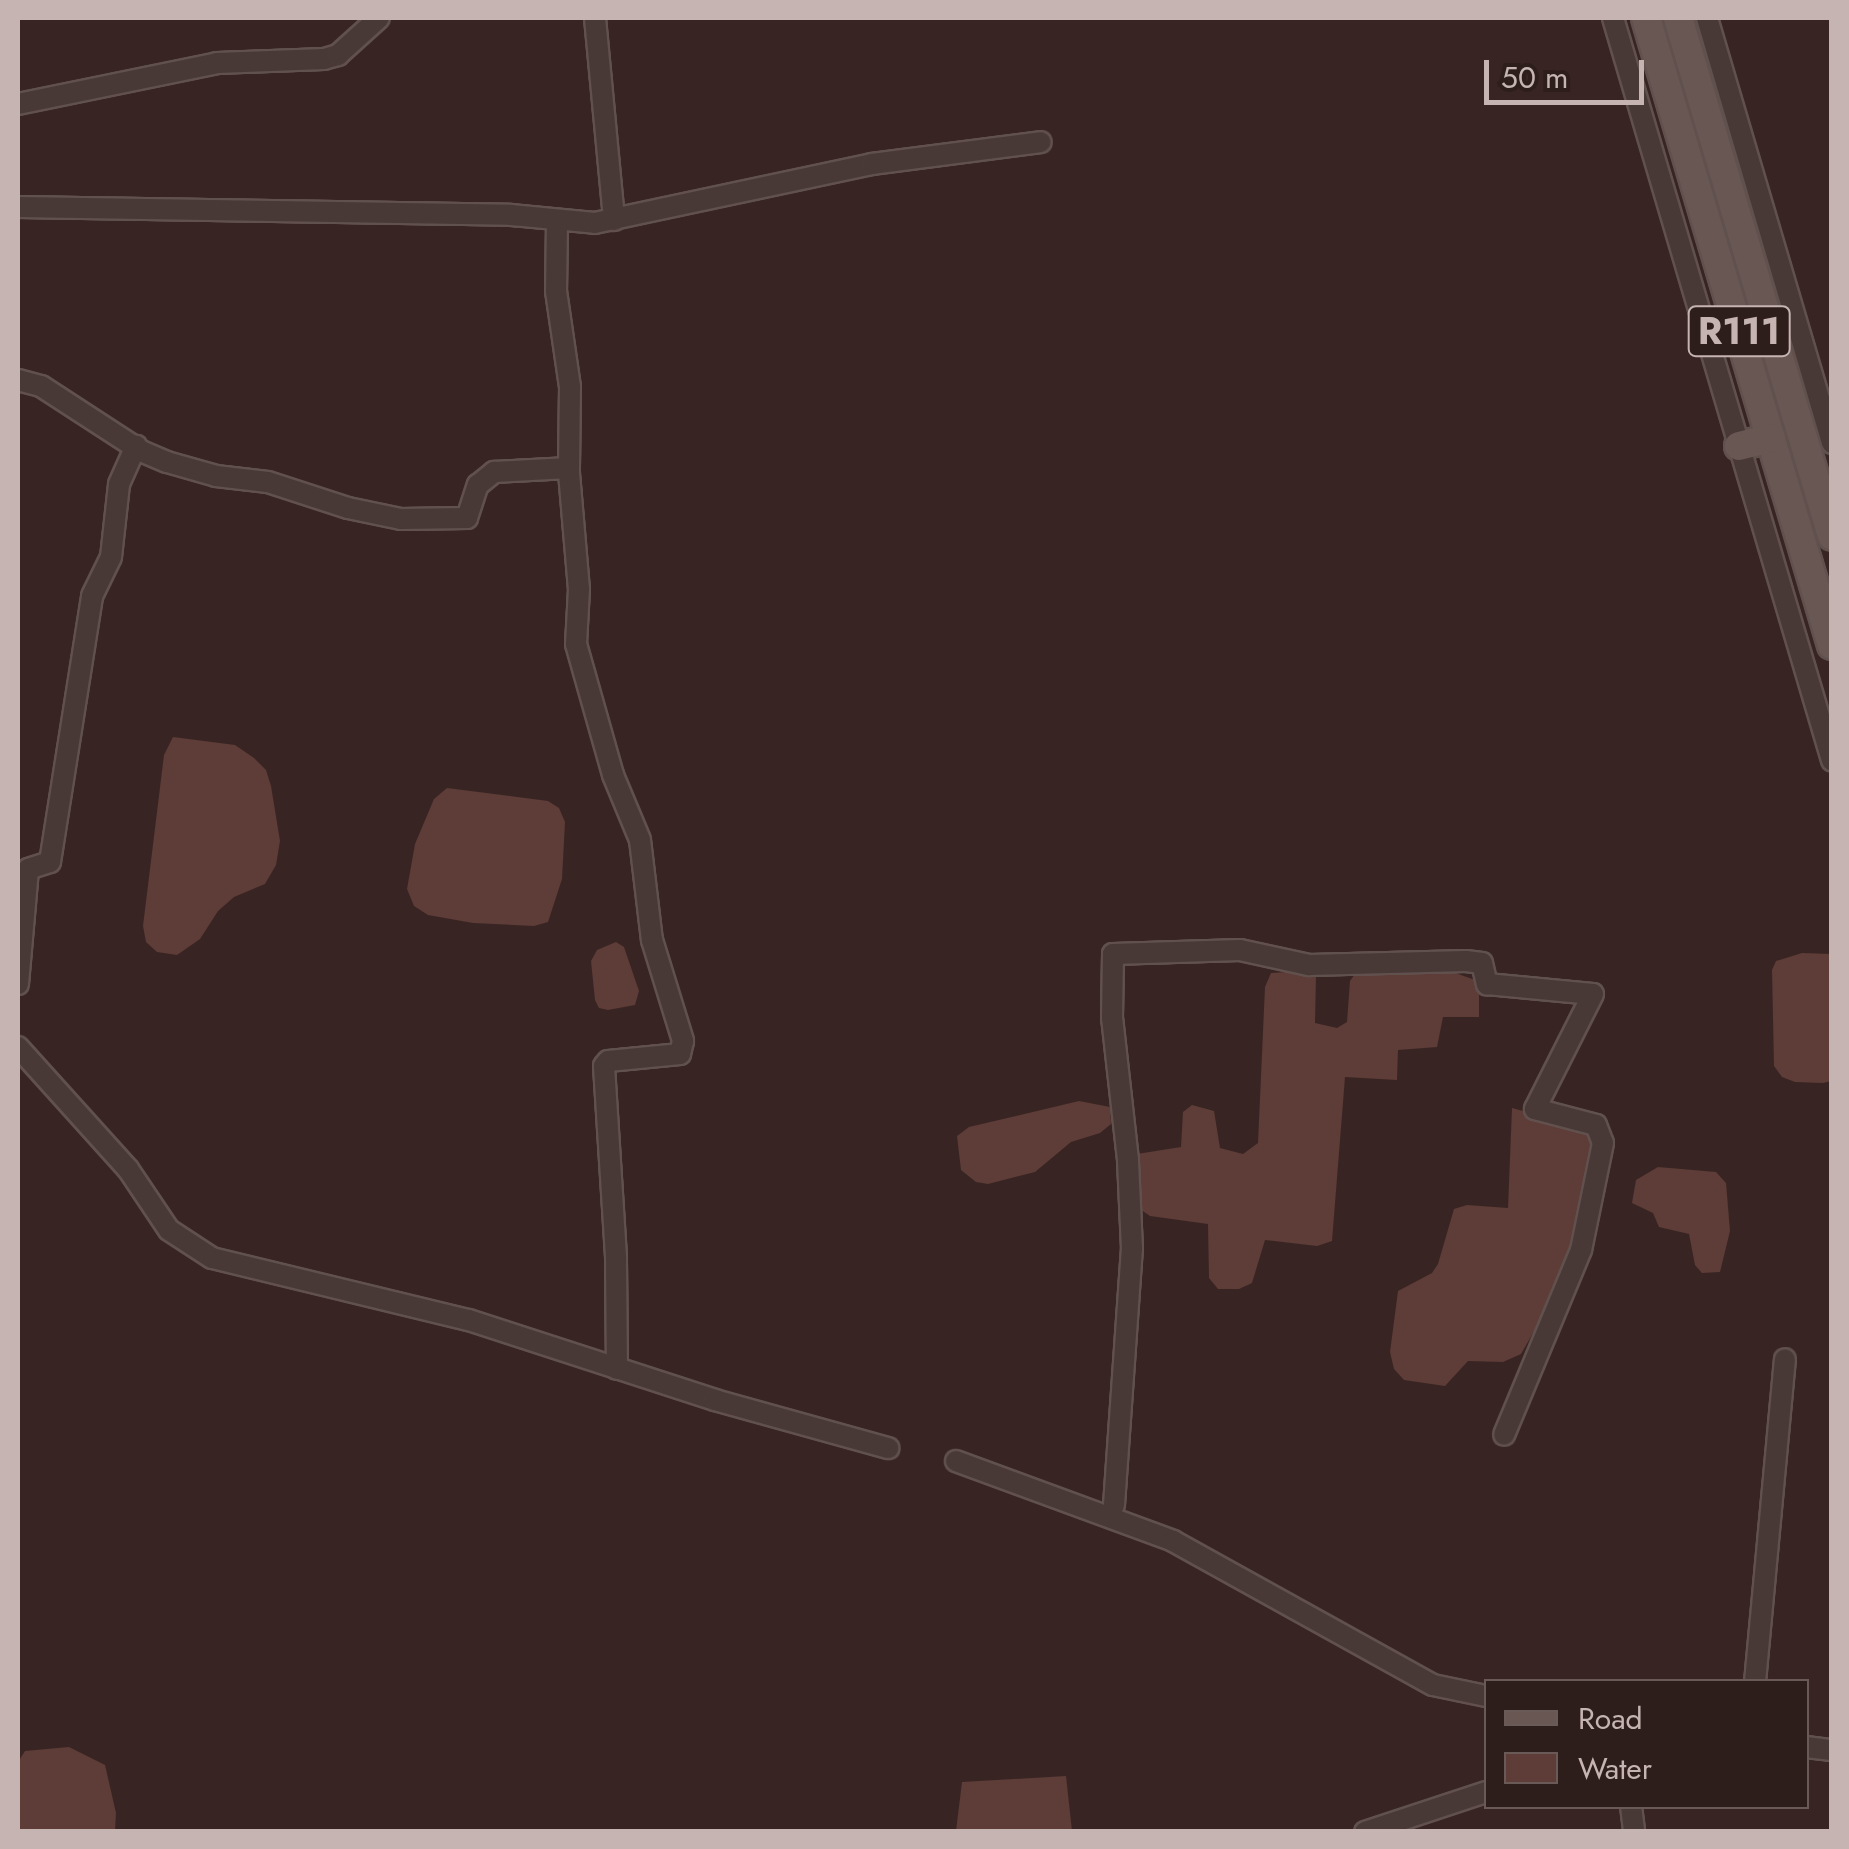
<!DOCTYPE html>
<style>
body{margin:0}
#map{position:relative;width:1849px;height:1849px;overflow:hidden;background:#382523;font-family:Jost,sans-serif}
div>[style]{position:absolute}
.water>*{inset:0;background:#5e3c37}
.roads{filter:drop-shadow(2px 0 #61514e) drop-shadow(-2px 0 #61514e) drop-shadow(0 2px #61514e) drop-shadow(0 -2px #61514e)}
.minor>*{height:20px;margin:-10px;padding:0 10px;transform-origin:10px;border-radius:10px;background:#493936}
.major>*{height:28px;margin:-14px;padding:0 14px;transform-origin:14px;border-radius:14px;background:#695754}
span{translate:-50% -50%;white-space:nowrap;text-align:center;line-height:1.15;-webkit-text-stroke:10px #2d1e1b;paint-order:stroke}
.shield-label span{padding:2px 8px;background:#2d1e1b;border:2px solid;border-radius:8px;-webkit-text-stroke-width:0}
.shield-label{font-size:38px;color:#c5b4b1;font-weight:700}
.frame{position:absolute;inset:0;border:20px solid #c5b4b1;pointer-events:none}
.legend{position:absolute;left:1484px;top:1679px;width:325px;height:130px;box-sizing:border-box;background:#2d1e1b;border:2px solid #6a5a57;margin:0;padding:12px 18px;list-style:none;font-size:30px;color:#c5b4b1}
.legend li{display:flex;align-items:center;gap:20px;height:50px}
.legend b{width:50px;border:2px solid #6a5a57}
.scale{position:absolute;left:1484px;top:60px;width:160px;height:45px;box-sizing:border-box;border:5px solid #c5b4b1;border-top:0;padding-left:12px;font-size:30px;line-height:35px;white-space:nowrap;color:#c5b4b1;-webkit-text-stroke:8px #2d1e1b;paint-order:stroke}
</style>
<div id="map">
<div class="water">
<div style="clip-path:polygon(173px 737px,235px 745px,254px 758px,266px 770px,271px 786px,280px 841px,276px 865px,265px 884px,234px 897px,218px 911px,200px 939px,177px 955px,157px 952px,146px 942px,143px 926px,164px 755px)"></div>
<div style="clip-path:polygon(447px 788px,548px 801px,559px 808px,565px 822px,562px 879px,548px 922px,534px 926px,473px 923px,428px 915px,414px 906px,407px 889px,415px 844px,434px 799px)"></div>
<div style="clip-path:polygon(616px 942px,624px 947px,639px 991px,635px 1005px,608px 1010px,599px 1008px,595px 1000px,591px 961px,597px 950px)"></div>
<div style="clip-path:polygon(1802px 953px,1831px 954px,1831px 1081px,1823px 1083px,1795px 1082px,1782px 1077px,1774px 1066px,1772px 970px,1776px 961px)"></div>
<div style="clip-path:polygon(1447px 970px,1475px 980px,1479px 987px,1479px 1017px,1443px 1017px,1437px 1047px,1398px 1050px,1397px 1080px,1345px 1077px,1332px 1241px,1317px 1246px,1265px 1240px,1252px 1283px,1239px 1289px,1218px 1289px,1209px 1278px,1208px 1224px,1150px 1216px,1137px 1207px,1137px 1154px,1181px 1147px,1183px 1112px,1192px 1105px,1214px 1111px,1220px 1148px,1243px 1154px,1258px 1143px,1265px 987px,1271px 973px,1303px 971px,1316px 976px,1315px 1023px,1337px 1028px,1347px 1022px,1350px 981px,1357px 971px)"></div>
<div style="clip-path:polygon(1079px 1101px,1110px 1107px,1111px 1124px,1100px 1133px,1071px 1142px,1035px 1172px,988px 1184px,976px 1182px,961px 1170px,957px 1136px,969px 1127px)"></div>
<div style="clip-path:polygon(1512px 1108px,1593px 1129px,1593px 1171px,1563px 1281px,1521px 1354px,1503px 1362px,1468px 1361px,1445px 1386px,1404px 1380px,1394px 1369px,1390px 1352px,1398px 1291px,1432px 1273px,1438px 1264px,1454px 1209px,1467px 1205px,1508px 1208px)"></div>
<div style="clip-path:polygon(1658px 1167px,1716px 1172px,1726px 1183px,1730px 1231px,1720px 1272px,1702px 1273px,1695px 1265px,1689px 1234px,1659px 1227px,1653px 1213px,1632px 1203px,1636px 1180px)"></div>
<div style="clip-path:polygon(69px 1747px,105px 1765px,116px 1813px,115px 1831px,18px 1831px,18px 1762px,25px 1751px)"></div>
<div style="clip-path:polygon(1066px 1776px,1072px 1831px,956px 1831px,962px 1782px)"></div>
</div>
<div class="roads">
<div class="minor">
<div style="left:595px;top:18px;width:203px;rotate:84.6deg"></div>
<div style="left:1613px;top:18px;width:774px;rotate:73.56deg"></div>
<div style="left:1707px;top:18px;width:443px;rotate:73.6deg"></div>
<div style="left:18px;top:104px;width:203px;rotate:-11.6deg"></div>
<div style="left:217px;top:63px;width:107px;rotate:-2.1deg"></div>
<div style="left:324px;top:59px;width:15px;rotate:-16deg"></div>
<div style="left:338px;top:55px;width:55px;rotate:-42.1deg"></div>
<div style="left:18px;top:207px;width:493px;rotate:0.9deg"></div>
<div style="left:511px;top:215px;width:84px;rotate:5.4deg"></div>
<div style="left:595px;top:223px;width:283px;rotate:-12deg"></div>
<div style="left:872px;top:164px;width:170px;rotate:-7.4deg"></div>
<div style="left:557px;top:222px;width:69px;rotate:90.8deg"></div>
<div style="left:556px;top:291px;width:97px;rotate:81.7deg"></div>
<div style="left:570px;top:387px;width:86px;rotate:90.7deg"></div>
<div style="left:569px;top:473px;width:116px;rotate:85.1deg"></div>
<div style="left:579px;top:589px;width:55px;rotate:93.1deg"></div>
<div style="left:576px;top:644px;width:136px;rotate:74.2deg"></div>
<div style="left:613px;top:775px;width:70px;rotate:67.4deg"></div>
<div style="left:640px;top:840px;width:101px;rotate:83.2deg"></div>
<div style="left:652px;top:940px;width:106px;rotate:72.9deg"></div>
<div style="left:683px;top:1041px;width:13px;rotate:103deg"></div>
<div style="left:680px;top:1054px;width:72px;rotate:174.4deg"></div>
<div style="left:608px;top:1061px;width:6px;rotate:129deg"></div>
<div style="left:604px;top:1066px;width:193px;rotate:86.4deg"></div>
<div style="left:616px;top:1259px;width:110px;rotate:89.5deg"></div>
<div style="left:18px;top:380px;width:24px;rotate:15deg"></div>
<div style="left:41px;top:386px;width:119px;rotate:33deg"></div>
<div style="left:141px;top:451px;width:28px;rotate:23deg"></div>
<div style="left:167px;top:462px;width:51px;rotate:15.9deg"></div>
<div style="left:216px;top:476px;width:52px;rotate:6.6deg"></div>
<div style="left:268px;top:482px;width:84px;rotate:18deg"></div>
<div style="left:348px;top:508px;width:54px;rotate:11.7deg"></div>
<div style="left:401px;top:519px;width:66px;rotate:-0.9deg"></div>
<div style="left:467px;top:518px;width:35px;rotate:-72deg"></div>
<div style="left:478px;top:485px;width:21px;rotate:-39deg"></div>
<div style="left:494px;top:472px;width:75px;rotate:-3.1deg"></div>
<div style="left:18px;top:984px;width:115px;rotate:-85deg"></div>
<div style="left:28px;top:869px;width:23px;rotate:-18deg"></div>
<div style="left:50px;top:862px;width:269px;rotate:-81deg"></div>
<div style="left:92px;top:596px;width:43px;rotate:-64deg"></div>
<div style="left:111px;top:557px;width:73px;rotate:-83.7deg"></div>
<div style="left:119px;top:484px;width:42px;rotate:-65.9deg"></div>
<div style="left:18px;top:1047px;width:164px;rotate:48deg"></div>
<div style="left:128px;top:1169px;width:73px;rotate:56.1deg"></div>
<div style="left:169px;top:1230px;width:51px;rotate:33.1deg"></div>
<div style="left:212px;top:1258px;width:264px;rotate:13.6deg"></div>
<div style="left:469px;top:1320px;width:259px;rotate:18deg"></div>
<div style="left:715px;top:1400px;width:180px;rotate:15.5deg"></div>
<div style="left:956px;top:1461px;width:231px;rotate:20.2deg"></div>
<div style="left:1173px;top:1541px;width:297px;rotate:29deg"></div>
<div style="left:1433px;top:1685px;width:54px;rotate:11.7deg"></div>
<div style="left:1114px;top:1505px;width:257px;rotate:-86deg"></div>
<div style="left:1132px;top:1249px;width:89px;rotate:-92.6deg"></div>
<div style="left:1128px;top:1160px;width:143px;rotate:-96.4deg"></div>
<div style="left:1112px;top:1018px;width:64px;rotate:-89.1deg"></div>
<div style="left:1113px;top:954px;width:127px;rotate:-1.8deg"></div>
<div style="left:1240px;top:950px;width:71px;rotate:12.3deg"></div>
<div style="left:1309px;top:965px;width:157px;rotate:-1.5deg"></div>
<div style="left:1466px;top:961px;width:16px;rotate:7deg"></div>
<div style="left:1482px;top:963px;width:22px;rotate:77deg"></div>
<div style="left:1487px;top:984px;width:106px;rotate:5.4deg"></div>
<div style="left:1593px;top:994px;width:129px;rotate:116.8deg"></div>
<div style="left:1535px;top:1109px;width:63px;rotate:14.7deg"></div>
<div style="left:1596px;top:1125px;width:19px;rotate:69deg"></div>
<div style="left:1603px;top:1143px;width:109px;rotate:101.6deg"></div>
<div style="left:1581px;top:1250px;width:200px;rotate:112.6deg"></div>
<div style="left:1755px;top:1682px;width:324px;rotate:-84.7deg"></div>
<div style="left:1806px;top:1747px;width:26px;rotate:7deg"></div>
<div style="left:1631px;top:1806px;width:26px;rotate:83deg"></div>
<div style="left:1365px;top:1832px;width:127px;rotate:-18.3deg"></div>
</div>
<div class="major">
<div style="left:1646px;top:18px;width:654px;rotate:73.48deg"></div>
<div style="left:1678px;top:18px;width:540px;rotate:73.44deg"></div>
<div style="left:1739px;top:446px;width:33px;rotate:-14deg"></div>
</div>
</div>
<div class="shield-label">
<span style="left:1739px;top:331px">R111</span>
</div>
<div class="frame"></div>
<ul class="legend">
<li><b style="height:12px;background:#695754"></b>Road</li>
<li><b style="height:28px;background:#5e3c37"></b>Water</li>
</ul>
<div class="scale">50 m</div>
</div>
